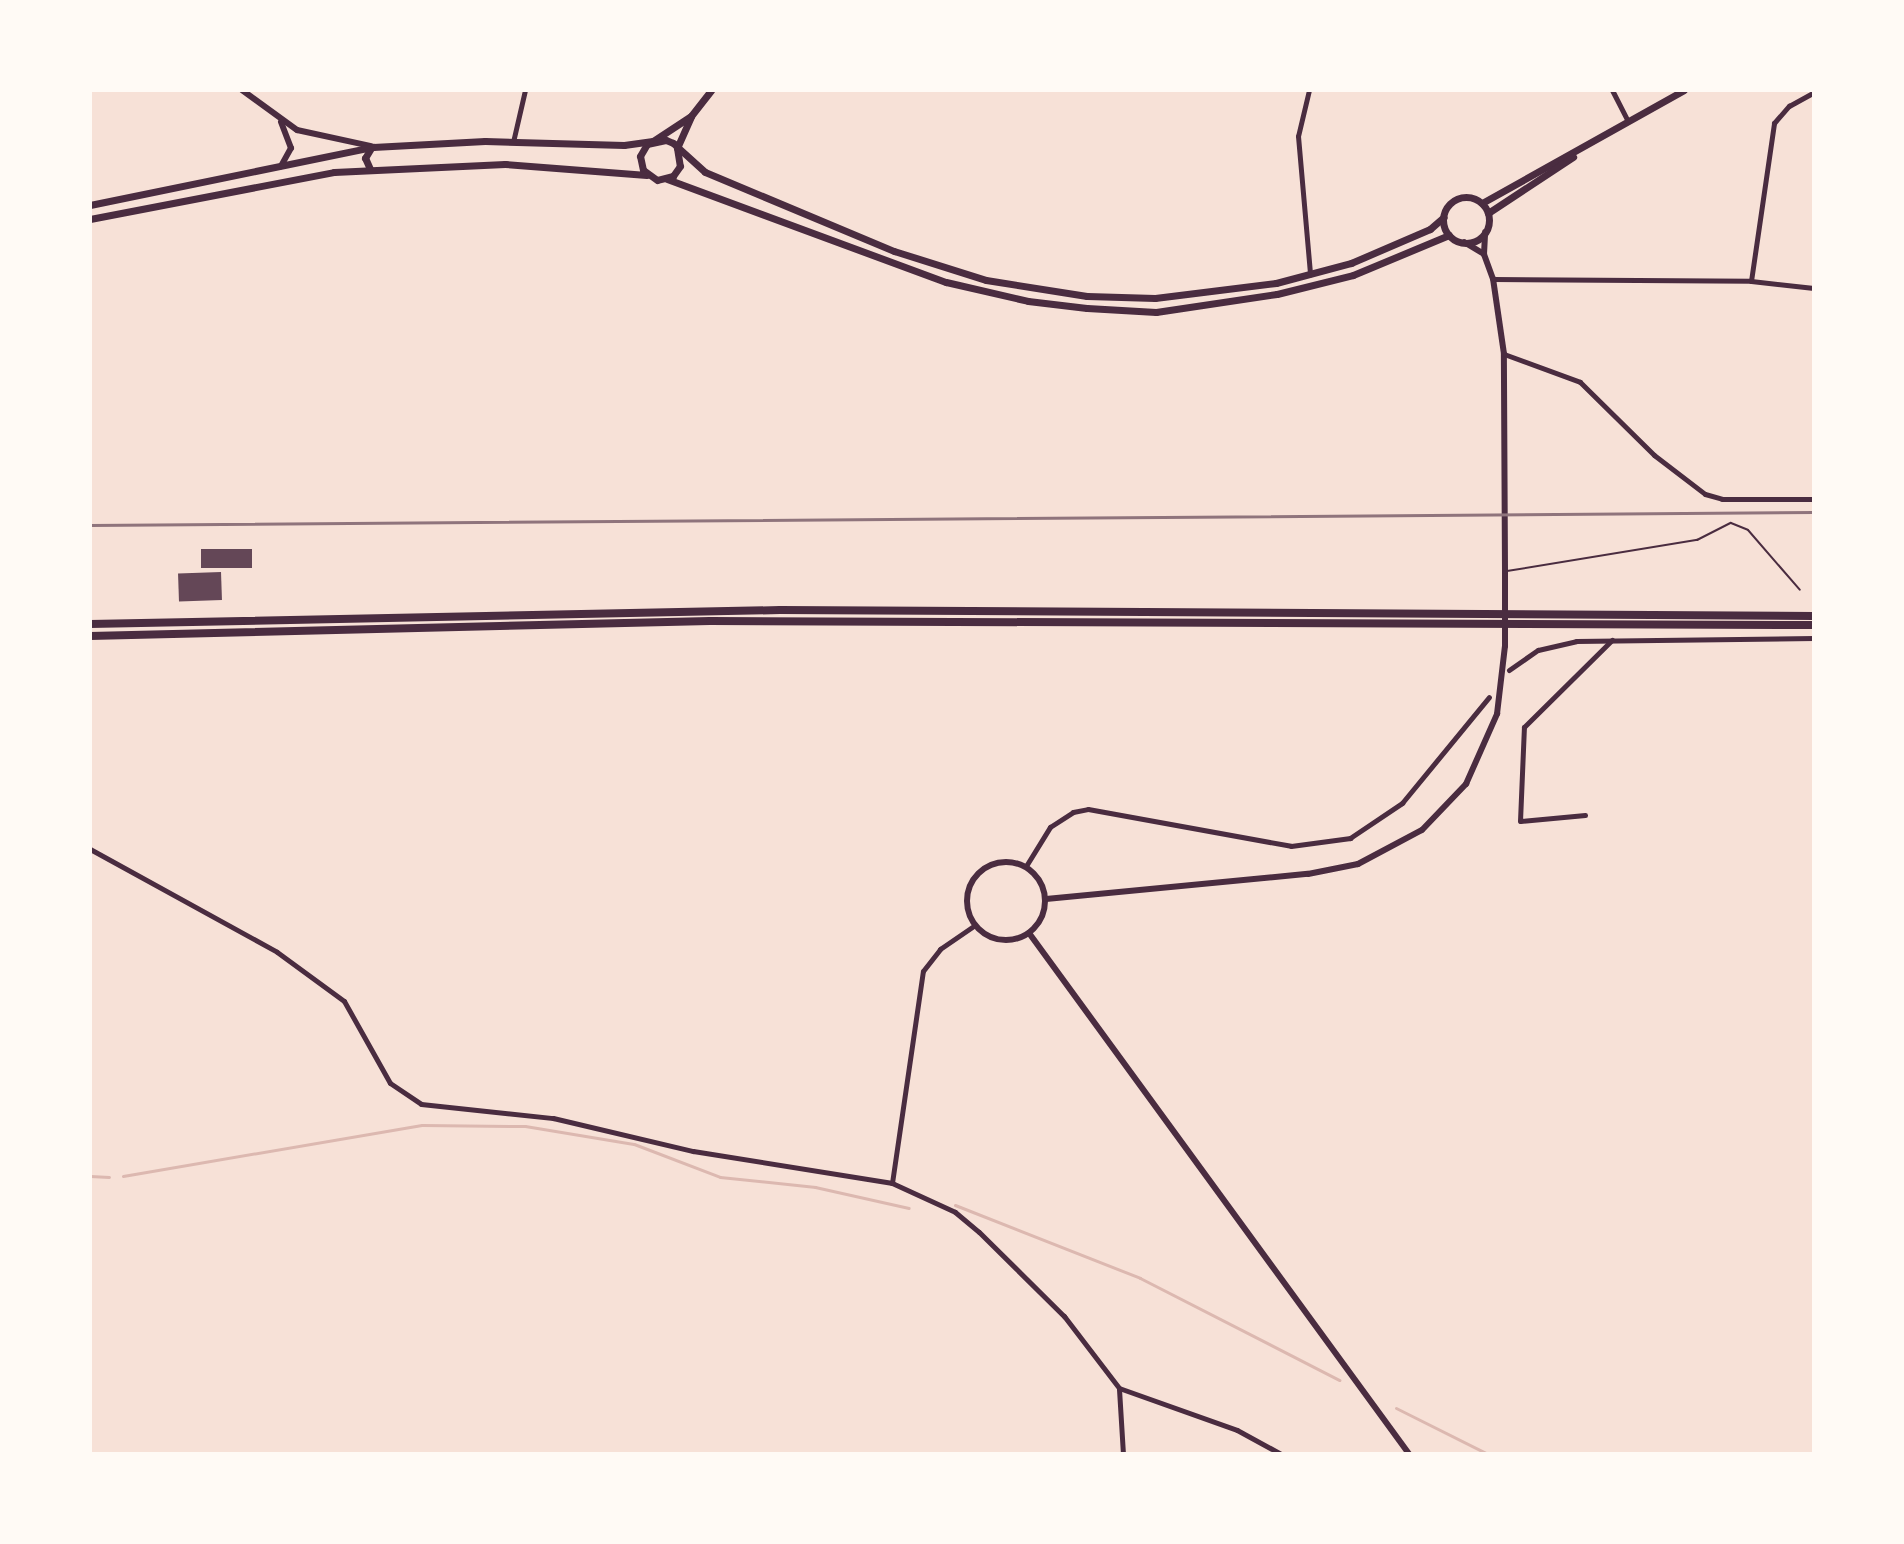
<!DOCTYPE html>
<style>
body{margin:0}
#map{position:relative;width:1904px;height:1544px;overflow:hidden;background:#f7e1d7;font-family:"Alegreya Sans",sans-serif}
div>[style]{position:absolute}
.stream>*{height:3px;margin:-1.5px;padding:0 1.5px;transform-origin:1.5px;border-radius:1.5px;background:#dcb8b0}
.building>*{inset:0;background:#644757;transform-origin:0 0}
.service>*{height:2px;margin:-1px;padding:0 1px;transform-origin:1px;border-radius:1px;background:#4a2c40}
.minor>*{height:5px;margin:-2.5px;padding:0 2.5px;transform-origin:2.5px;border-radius:2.5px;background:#4a2c40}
.tertiary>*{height:6px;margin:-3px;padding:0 3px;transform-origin:3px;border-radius:3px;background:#4a2c40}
.tertiary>.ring{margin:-3px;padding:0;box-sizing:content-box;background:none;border:6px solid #4a2c40;border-radius:50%}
.secondary>*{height:7px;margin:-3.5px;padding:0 3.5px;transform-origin:3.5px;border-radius:3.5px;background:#4a2c40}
.secondary>.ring{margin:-3.5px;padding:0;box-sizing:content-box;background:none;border:7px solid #4a2c40;border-radius:50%}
.trunk>*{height:8px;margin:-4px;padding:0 4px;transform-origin:4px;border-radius:4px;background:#4a2c40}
.rail>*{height:3px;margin:-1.5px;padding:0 1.5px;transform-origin:1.5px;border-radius:1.5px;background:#8f747c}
span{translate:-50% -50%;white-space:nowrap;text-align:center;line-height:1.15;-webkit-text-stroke:6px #fffaf5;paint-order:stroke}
.frame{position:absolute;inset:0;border:92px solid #fffaf5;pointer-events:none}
</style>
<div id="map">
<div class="stream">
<div style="left:90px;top:1176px;width:19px;rotate:3deg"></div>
<div style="left:123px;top:1176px;width:303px;rotate:-9.7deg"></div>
<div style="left:422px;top:1125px;width:103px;rotate:0.6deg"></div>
<div style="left:525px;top:1126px;width:110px;rotate:9.4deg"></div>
<div style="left:634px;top:1144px;width:92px;rotate:21deg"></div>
<div style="left:720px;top:1177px;width:96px;rotate:6deg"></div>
<div style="left:815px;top:1187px;width:96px;rotate:12.6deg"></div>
<div style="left:955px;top:1205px;width:199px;rotate:21.5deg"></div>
<div style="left:1140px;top:1278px;width:224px;rotate:27.1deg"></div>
<div style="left:1396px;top:1408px;width:103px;rotate:26.6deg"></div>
</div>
<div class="building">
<div style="left:201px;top:549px;width:51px;height:19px"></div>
<div style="left:221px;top:572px;width:28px;height:43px;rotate:88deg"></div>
</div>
<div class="service">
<div style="left:1507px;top:571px;width:193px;rotate:-9.3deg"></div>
<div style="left:1697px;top:540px;width:38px;rotate:-27deg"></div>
<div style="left:1731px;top:523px;width:18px;rotate:22deg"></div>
<div style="left:1748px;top:530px;width:79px;rotate:49.1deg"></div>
</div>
<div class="minor">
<div style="left:1309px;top:90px;width:47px;rotate:103.4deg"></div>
<div style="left:1298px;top:136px;width:139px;rotate:85deg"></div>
<div style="left:1612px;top:90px;width:35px;rotate:63deg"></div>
<div style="left:513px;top:142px;width:53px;rotate:-77deg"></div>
<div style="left:1493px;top:279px;width:258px;rotate:0.4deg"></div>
<div style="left:1751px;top:281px;width:160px;rotate:-81.7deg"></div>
<div style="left:1774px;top:123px;width:23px;rotate:-49deg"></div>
<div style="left:1789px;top:106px;width:29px;rotate:-29deg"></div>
<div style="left:1751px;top:281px;width:63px;rotate:6.3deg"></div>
<div style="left:1504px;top:354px;width:81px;rotate:20.2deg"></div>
<div style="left:1580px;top:382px;width:104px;rotate:44.6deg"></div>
<div style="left:1654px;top:455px;width:64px;rotate:37.4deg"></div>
<div style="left:1705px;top:494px;width:18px;rotate:16deg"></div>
<div style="left:1722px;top:499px;width:92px"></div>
<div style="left:1509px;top:670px;width:35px;rotate:-35deg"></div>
<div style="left:1538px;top:650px;width:39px;rotate:-13deg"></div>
<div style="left:1576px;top:641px;width:238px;rotate:-0.7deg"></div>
<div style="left:1585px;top:815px;width:65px;rotate:174.7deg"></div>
<div style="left:1520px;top:821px;width:94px;rotate:-87.6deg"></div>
<div style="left:1524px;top:727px;width:124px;rotate:-44.7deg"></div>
<div style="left:90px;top:849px;width:213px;rotate:28.8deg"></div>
<div style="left:277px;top:952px;width:83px;rotate:36.2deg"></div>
<div style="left:344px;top:1001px;width:94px;rotate:60.7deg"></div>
<div style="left:390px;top:1083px;width:37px;rotate:34deg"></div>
<div style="left:421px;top:1104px;width:133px;rotate:6.1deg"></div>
<div style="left:553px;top:1118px;width:144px;rotate:13.3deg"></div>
<div style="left:693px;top:1151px;width:202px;rotate:9.1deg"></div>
<div style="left:892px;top:1183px;width:69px;rotate:24.7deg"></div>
<div style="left:955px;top:1212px;width:31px;rotate:40deg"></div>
<div style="left:979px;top:1232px;width:120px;rotate:44.7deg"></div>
<div style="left:1064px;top:1316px;width:91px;rotate:52.6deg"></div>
<div style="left:1119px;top:1388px;width:125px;rotate:19.6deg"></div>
<div style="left:1237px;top:1430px;width:50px;rotate:28.6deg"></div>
<div style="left:1026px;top:866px;width:46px;rotate:-58.4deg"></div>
<div style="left:1050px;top:827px;width:27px;rotate:-33deg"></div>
<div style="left:1073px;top:812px;width:15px;rotate:-11deg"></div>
<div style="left:1088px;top:809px;width:206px;rotate:10.3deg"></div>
<div style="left:1291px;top:846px;width:60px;rotate:-7.7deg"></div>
<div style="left:1350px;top:838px;width:63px;rotate:-33.9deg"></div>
<div style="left:1402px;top:803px;width:137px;rotate:-50.6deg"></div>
<div style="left:892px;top:1183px;width:214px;rotate:-81.7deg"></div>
<div style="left:923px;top:971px;width:28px;rotate:-52deg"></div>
<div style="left:940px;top:949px;width:42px;rotate:-34.4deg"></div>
<div style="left:1119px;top:1389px;width:65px;rotate:86.5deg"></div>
</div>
<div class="tertiary">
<div style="left:242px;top:90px;width:68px;rotate:36deg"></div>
<div style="left:297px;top:130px;width:76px;rotate:12.2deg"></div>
<div style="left:281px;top:122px;width:28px;rotate:69deg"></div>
<div style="left:291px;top:148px;width:21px;rotate:119deg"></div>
<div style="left:1484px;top:254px;width:22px;rotate:-87deg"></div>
<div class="ring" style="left:967px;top:862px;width:72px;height:72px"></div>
<div style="left:1046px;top:899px;width:263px;rotate:-5.5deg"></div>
<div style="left:1308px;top:874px;width:51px;rotate:-11.3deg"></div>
<div style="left:1358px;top:864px;width:72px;rotate:-28deg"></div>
<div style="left:1422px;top:830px;width:64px;rotate:-46.3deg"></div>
<div style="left:1466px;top:784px;width:77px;rotate:-66.1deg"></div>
<div style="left:1497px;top:714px;width:68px;rotate:-83.3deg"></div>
<div style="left:1505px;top:646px;width:75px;rotate:-90deg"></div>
<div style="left:1505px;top:571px;width:217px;rotate:-90.3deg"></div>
<div style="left:1504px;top:354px;width:76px;rotate:-98.3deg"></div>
<div style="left:1493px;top:279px;width:27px;rotate:-110deg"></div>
<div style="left:1484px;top:254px;width:23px;rotate:-149deg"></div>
<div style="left:1029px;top:933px;width:645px;rotate:53.89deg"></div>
</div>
<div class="secondary">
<div style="left:677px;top:148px;width:18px;rotate:81deg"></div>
<div style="left:680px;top:166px;width:12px;rotate:125deg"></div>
<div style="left:673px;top:176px;width:16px;rotate:166deg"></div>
<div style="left:657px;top:180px;width:17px;rotate:-144deg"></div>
<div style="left:643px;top:170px;width:14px;rotate:-102deg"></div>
<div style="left:640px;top:156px;width:14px;rotate:-60deg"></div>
<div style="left:647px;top:144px;width:19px;rotate:-12deg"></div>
<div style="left:666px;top:140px;width:8px;rotate:23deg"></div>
<div style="left:673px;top:143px;width:43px;rotate:42.2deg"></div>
<div style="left:705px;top:172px;width:205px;rotate:22.7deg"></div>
<div style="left:894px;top:251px;width:96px;rotate:17.5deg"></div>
<div style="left:986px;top:280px;width:102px;rotate:9deg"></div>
<div style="left:1087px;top:296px;width:68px;rotate:1.7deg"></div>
<div style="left:1155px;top:298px;width:122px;rotate:-7.1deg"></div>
<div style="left:1276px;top:283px;width:78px;rotate:-14.9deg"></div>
<div style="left:1351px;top:263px;width:86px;rotate:-23.3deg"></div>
<div style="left:1430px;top:229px;width:18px;rotate:-41deg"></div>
<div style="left:677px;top:148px;width:35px;rotate:-66deg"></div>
<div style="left:691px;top:116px;width:33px;rotate:-52deg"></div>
<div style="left:370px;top:169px;width:12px;rotate:-114deg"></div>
<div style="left:365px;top:158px;width:12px;rotate:-59deg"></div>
<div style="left:667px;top:179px;width:297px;rotate:20.3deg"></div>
<div style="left:946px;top:282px;width:84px;rotate:13deg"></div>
<div style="left:1028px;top:301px;width:59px;rotate:6.8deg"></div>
<div style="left:1087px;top:308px;width:69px;rotate:3.3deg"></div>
<div style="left:1156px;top:312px;width:122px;rotate:-8.5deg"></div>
<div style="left:1277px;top:294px;width:78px;rotate:-14deg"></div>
<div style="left:1353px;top:275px;width:104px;rotate:-22.6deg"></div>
<div class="ring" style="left:1443px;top:197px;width:39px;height:39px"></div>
<div style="left:1482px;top:203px;width:231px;rotate:-29.2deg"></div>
<div style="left:90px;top:205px;width:289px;rotate:-11.6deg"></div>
<div style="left:373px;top:147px;width:112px;rotate:-3.1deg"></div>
<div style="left:485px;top:141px;width:139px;rotate:1.6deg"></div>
<div style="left:624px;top:145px;width:29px;rotate:-8deg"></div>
<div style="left:653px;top:141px;width:45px;rotate:-33.3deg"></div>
<div style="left:1488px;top:213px;width:102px;rotate:-33.4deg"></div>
<div style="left:90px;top:219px;width:248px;rotate:-10.9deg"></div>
<div style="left:334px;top:172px;width:171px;rotate:-2.7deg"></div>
<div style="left:505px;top:164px;width:142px;rotate:4.4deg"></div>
</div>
<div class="trunk">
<div style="left:90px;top:624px;width:690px;rotate:-1.16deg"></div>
<div style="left:780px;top:610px;width:1034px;rotate:0.33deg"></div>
<div style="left:90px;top:636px;width:620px;rotate:-1.39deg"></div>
<div style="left:710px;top:621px;width:1104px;rotate:0.21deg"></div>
</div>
<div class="rail">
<div style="left:90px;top:525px;width:1724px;rotate:-0.43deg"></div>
</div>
<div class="frame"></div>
</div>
